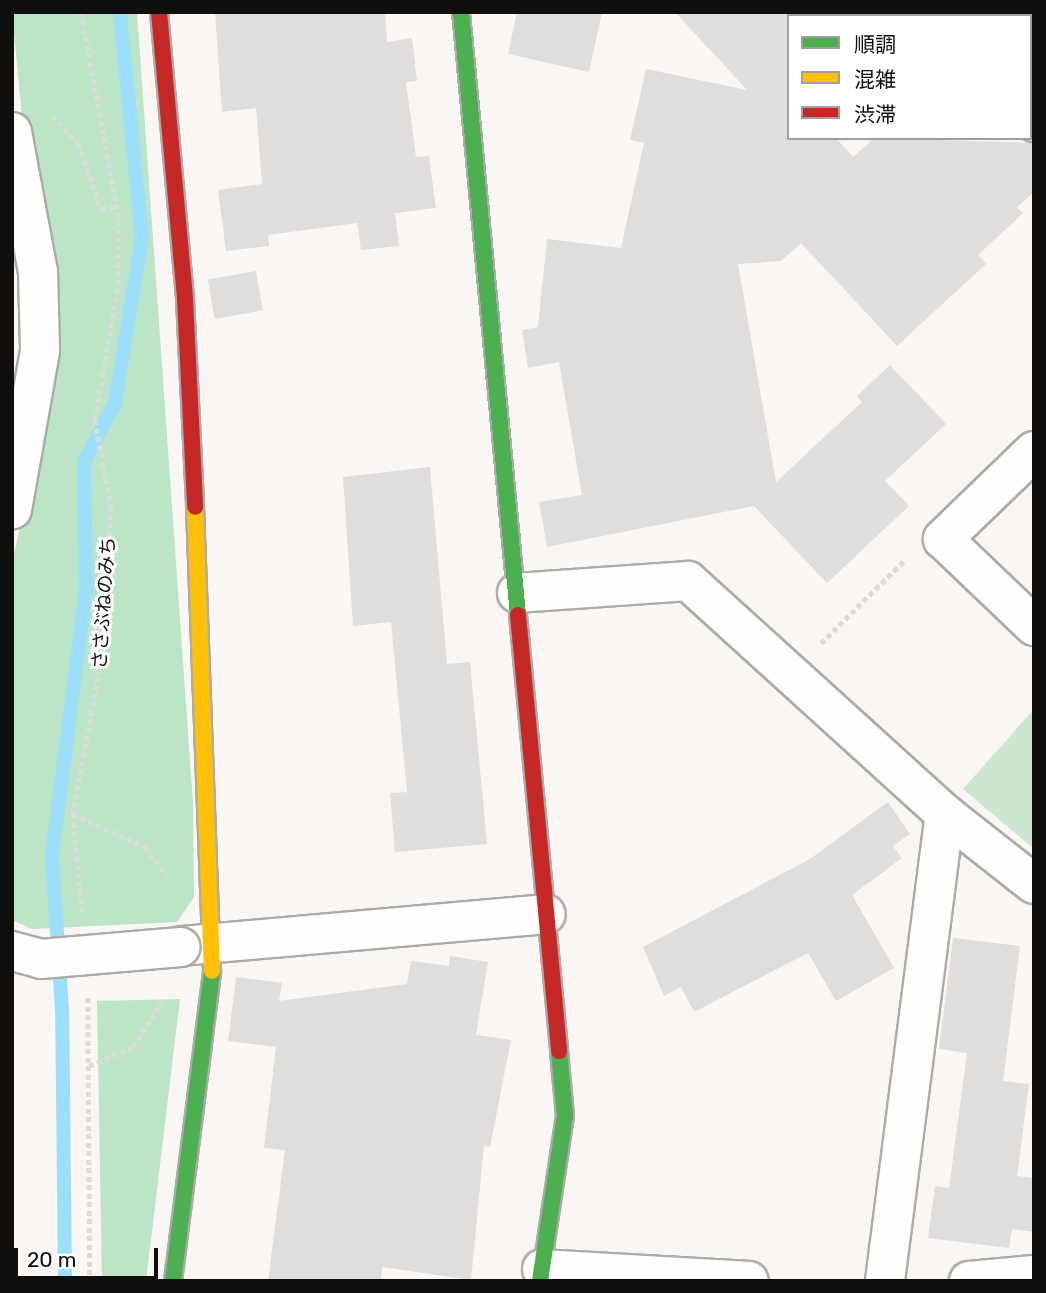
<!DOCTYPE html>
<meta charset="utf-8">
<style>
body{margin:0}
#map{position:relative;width:1046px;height:1293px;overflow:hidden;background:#f9f6f4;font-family:Rubik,"Noto Sans JP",sans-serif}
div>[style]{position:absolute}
.green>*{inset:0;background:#cde6d2}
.forest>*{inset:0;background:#bbe5c6}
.stream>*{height:14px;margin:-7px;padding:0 7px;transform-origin:7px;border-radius:7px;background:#9bdffb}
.building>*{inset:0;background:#e0dddd;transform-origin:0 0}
.path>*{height:4.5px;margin-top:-2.25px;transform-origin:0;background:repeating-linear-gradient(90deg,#dbdbda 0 5px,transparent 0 8.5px)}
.roads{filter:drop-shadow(2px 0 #adaba9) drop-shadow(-2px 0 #adaba9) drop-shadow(0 2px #adaba9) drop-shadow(0 -2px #adaba9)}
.street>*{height:38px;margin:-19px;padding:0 19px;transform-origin:19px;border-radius:19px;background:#fefefd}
.fast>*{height:16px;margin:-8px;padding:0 8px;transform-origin:8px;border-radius:8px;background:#4caf50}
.slow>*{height:16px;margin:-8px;padding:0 8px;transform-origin:8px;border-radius:8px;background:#ffc107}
.jam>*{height:16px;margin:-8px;padding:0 8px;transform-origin:8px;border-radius:8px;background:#c62828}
.bridges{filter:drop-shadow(2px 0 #adaba9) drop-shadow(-2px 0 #adaba9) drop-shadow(0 2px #adaba9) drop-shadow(0 -2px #adaba9)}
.street-bridge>*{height:38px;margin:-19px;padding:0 19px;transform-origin:19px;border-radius:19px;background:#fefefd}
span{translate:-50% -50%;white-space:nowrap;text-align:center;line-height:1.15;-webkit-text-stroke:6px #fff;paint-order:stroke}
.street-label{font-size:19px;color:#110f0e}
.frame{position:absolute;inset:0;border:14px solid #110f0e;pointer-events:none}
.legend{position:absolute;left:787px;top:14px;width:245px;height:126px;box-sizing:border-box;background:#fff;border:2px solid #a09f9f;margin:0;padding:9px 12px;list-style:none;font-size:21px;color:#110f0e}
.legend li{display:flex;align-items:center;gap:14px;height:35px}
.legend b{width:35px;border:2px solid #a09f9f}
.scale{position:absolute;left:14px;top:1248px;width:144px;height:32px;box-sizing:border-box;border:4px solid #110f0e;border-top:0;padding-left:9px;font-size:21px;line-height:24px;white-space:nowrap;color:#110f0e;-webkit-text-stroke:5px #fff;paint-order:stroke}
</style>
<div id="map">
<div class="green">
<div style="clip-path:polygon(1034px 709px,1034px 849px,963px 789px)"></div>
</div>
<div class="forest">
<div style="clip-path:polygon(12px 12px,137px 12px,193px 803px,194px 897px,177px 922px,32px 929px,12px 920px,12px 563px,49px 400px)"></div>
<div style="clip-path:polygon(180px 999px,146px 1281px,102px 1281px,97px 1001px)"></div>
</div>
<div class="stream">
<div style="left:65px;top:1281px;width:271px;rotate:-90.6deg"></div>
<div style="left:62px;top:1010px;width:155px;rotate:-93.7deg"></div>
<div style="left:52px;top:855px;width:266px;rotate:-82.7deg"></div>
<div style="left:86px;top:591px;width:129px;rotate:-90.9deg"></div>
<div style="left:84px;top:462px;width:67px;rotate:-62.3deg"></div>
<div style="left:115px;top:403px;width:167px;rotate:-80.7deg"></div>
<div style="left:142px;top:238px;width:227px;rotate:-95.6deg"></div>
</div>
<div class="building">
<div style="clip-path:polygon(215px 12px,385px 12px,387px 42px,412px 38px,417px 81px,406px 82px,416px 157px,429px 156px,436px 208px,395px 213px,399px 246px,361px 250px,357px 223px,268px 235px,269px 246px,226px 251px,218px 190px,262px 184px,256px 108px,222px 112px)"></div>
<div style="clip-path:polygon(517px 12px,602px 12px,589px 72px,508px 54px)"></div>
<div style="clip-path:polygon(675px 12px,789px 12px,789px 138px,836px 138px,853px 157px,874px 138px,1034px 143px,1034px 192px,1017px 207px,1023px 213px,978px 255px,986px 264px,897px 346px,801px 243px,781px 261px,738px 264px,776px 482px,862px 402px,857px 396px,890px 365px,946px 424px,885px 481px,909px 506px,827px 583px,754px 506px,547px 547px,539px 502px,582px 495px,559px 362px,528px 368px,522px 330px,538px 327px,547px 239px,621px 248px,644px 143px,630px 140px,646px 69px,747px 90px)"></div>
<div style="left:256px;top:271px;width:40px;height:49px;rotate:80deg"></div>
<div style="clip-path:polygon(430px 467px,447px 664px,470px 662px,487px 844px,395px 852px,390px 793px,407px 792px,391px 622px,353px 626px,343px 477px)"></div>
<div style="clip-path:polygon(888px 802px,910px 834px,893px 846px,902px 858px,852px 895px,894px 968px,836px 1001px,808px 953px,694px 1012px,681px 987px,664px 996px,643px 947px,810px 859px)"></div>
<div style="clip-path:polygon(953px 938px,1020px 946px,1003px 1081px,1029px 1084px,1017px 1176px,1034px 1178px,1034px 1232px,1012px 1229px,1009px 1248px,928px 1238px,935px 1186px,949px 1188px,967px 1053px,939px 1049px)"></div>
<div style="clip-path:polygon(450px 956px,488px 962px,476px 1035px,511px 1040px,490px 1147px,484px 1146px,471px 1280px,382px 1267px,381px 1281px,268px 1281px,285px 1150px,264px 1148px,276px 1047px,228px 1041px,236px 977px,282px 983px,279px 1001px,407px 984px,411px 961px,449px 966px)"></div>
</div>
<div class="path">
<div style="left:81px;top:12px;width:211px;rotate:79.6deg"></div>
<div style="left:119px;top:220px;width:69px;rotate:90.8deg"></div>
<div style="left:118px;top:289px;width:133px;rotate:100deg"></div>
<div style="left:95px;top:420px;width:87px;rotate:79.5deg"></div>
<div style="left:111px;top:506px;width:146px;rotate:93.1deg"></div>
<div style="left:103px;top:652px;width:165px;rotate:100.5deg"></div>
<div style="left:73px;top:814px;width:99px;rotate:84.8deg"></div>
<div style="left:53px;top:116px;width:38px;rotate:47deg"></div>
<div style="left:79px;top:144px;width:69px;rotate:71.3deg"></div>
<div style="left:101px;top:209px;width:17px;rotate:-10deg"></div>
<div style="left:821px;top:643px;width:117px;rotate:-44.7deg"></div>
<div style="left:73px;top:814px;width:79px;rotate:24.6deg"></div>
<div style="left:145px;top:847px;width:36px;rotate:52deg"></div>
<div style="left:88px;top:998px;width:283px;rotate:89.6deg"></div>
<div style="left:89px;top:1066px;width:48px;rotate:-23.4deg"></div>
<div style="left:133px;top:1047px;width:54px;rotate:-57.8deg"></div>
</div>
<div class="roads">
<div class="street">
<div style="left:926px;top:12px;width:5px;rotate:53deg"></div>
<div style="left:1030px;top:119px;width:5px;rotate:37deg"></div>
<div style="left:12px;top:132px;width:142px;rotate:79.5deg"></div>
<div style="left:38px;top:272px;width:79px;rotate:88.5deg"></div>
<div style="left:40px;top:351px;width:161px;rotate:100deg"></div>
<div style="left:1034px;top:451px;width:127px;rotate:136deg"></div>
<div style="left:943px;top:539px;width:126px;rotate:43.7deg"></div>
<div style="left:517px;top:593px;width:171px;rotate:-4deg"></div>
<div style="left:688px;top:581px;width:347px;rotate:42.2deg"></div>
<div style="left:945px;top:814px;width:113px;rotate:38.2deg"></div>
<div style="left:182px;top:946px;width:365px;rotate:-5deg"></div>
<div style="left:542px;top:1269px;width:207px;rotate:3.3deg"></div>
<div style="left:885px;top:1281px;width:471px;rotate:-82.7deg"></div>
<div style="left:969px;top:1281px;width:65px;rotate:-5.3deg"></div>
</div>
<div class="fast">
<div style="left:461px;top:12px;width:606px;rotate:84.6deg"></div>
<div style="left:173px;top:1281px;width:312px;rotate:-82.8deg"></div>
<div style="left:540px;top:1281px;width:167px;rotate:-81.4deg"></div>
<div style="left:565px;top:1116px;width:65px;rotate:-95.3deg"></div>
</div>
<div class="slow">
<div style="left:195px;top:507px;width:464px;rotate:87.9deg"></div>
</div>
<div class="jam">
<div style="left:159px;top:12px;width:288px;rotate:84.8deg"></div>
<div style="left:185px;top:299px;width:208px;rotate:87.2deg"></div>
<div style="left:518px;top:615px;width:438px;rotate:84.6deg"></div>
</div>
</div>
<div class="bridges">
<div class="street-bridge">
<div style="left:12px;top:951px;width:30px;rotate:15deg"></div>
<div style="left:41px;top:959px;width:140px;rotate:-4.9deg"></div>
</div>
</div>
<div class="street-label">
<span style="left:104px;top:603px;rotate:-86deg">ささぶねのみち</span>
</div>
<div class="frame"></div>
<ul class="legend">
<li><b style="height:9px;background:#4caf50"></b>順調</li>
<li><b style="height:9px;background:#ffc107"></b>混雑</li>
<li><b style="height:9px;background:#c62828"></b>渋滞</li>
</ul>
<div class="scale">20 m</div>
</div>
